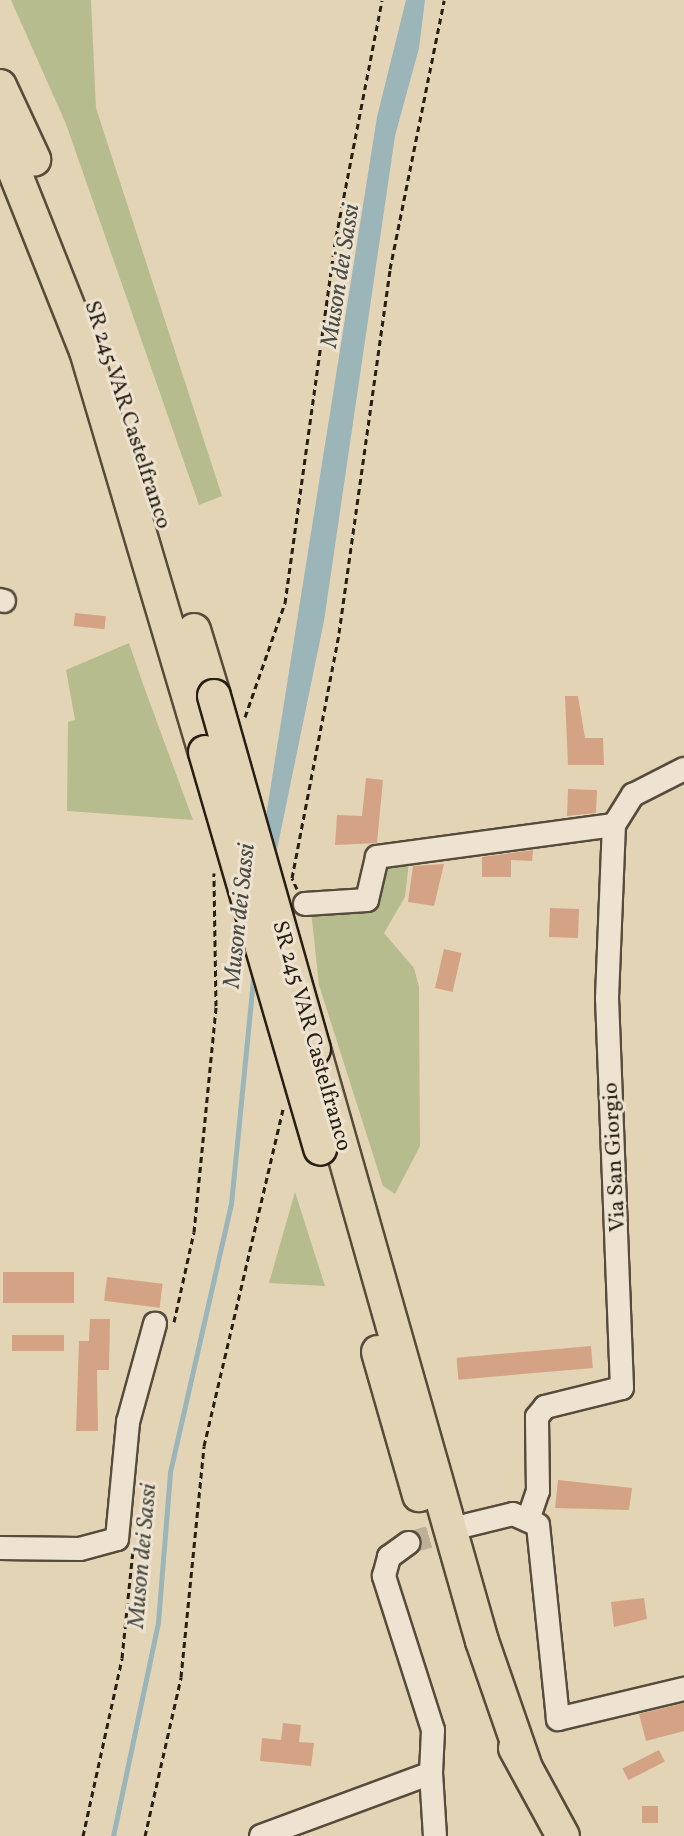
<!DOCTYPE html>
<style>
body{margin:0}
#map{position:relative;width:684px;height:1836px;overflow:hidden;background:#e4d4b6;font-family:Vollkorn,serif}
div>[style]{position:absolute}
.green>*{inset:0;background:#b6bc8d}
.water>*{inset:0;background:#9bb5b9}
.stream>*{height:5px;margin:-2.5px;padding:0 2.5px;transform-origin:2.5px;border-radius:2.5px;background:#9bb5b9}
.building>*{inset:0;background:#d4a386;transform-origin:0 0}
.minor-tunnel>*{height:22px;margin-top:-11px;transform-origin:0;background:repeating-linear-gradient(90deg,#beb096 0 22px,transparent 0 33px)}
.path>*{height:3px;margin-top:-1.5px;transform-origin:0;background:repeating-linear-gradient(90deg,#271f14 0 6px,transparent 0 10px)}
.roads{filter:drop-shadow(2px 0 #564c3c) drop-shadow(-2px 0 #564c3c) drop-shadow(0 2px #564c3c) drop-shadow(0 -2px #564c3c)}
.minor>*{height:22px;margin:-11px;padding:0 11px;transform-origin:11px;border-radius:11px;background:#ede3d0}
.highway>*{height:32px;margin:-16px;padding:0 16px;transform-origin:16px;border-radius:16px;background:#e4d4b6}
.bridges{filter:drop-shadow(2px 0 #271f14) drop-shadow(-2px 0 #271f14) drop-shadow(0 2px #271f14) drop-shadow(0 -2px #271f14)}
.highway-bridge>*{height:32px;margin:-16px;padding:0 16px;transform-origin:16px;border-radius:16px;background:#e4d4b6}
span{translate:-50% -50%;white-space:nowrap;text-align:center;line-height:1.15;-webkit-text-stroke:6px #ede3d0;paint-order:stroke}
.street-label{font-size:22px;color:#271f14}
.water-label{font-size:24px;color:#4a4c46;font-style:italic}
</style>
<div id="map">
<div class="green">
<div style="clip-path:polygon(11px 0,91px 0,96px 108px,222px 496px,199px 505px,66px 124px)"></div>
<div style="clip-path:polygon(129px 643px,143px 684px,193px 820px,67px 811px,68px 722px,75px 720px,66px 670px)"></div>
<div style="clip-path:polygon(409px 862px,405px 897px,384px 933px,414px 968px,419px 987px,420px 1146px,395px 1194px,383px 1186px,319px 985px,311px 911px,366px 909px,381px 863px)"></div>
<div style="clip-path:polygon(295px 1192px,325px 1286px,269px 1283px)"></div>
</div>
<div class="water">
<div style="clip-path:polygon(406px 0,425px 0,419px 48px,395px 136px,324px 621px,274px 864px,264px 829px,377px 117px)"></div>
</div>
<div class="stream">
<div style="left:113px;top:1836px;width:219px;rotate:-78.1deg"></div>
<div style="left:158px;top:1622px;width:150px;rotate:-85.4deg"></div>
<div style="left:170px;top:1472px;width:275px;rotate:-77.2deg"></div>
<div style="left:231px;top:1204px;width:234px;rotate:-84.4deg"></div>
</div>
<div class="building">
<div style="left:75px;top:613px;width:31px;height:13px;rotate:6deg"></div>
<div style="clip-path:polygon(565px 696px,578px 696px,585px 738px,603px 738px,604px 765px,568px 765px)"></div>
<div style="clip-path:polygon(366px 778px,383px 780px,377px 843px,335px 845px,337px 815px,362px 816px)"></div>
<div style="clip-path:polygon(568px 789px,597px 790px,596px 813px,567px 816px)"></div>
<div style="clip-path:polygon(533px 850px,532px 861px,511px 860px,511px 877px,482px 877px,482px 857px)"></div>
<div style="clip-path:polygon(444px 864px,434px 906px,408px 902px,413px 866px)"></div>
<div style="left:550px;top:908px;width:29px;height:29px;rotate:2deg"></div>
<div style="left:444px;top:949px;width:18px;height:40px;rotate:13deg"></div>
<div style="left:3px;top:1272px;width:71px;height:31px"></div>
<div style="left:107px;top:1277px;width:56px;height:24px;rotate:7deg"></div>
<div style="clip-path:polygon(90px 1319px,110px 1319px,109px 1370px,97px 1370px,98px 1431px,76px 1431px,79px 1341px,89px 1341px)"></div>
<div style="left:64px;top:1335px;width:16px;height:52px;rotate:90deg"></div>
<div style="left:591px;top:1346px;width:22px;height:135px;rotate:85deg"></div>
<div style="clip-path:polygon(558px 1480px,632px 1488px,629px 1510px,555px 1508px)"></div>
<div style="clip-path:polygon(644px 1598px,647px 1619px,614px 1627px,611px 1602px)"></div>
<div style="clip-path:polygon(684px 1703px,684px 1731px,646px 1741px,639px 1714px)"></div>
<div style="clip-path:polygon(283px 1723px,301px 1725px,299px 1742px,314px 1743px,311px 1766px,260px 1761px,262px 1738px,281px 1740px)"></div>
<div style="left:659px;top:1750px;width:13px;height:41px;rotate:63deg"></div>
<div style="left:658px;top:1806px;width:17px;height:16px;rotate:90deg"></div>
</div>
<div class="minor-tunnel">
<div style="left:408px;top:1543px;width:58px;rotate:-15.9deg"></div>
</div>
<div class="path">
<div style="left:245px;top:717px;width:121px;rotate:-70.7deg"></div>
<div style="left:285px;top:603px;width:370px;rotate:-82.1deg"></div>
<div style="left:336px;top:237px;width:241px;rotate:-79deg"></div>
<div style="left:297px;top:889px;width:12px;rotate:-114deg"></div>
<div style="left:292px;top:878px;width:249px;rotate:-79.1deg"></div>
<div style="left:339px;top:633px;width:368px;rotate:-82deg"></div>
<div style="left:390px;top:269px;width:274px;rotate:-78.6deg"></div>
<div style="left:174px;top:1322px;width:92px;rotate:-77.5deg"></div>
<div style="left:194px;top:1232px;width:227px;rotate:-84.4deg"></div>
<div style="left:216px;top:1006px;width:133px;rotate:-90.9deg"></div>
<div style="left:83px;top:1836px;width:182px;rotate:-77.6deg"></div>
<div style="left:122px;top:1658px;width:110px;rotate:-84.2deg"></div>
<div style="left:145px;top:1836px;width:163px;rotate:-77.2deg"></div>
<div style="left:181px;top:1677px;width:232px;rotate:-84.3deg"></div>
<div style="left:204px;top:1446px;width:346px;rotate:-76.8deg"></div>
</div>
<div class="roads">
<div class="minor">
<div style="left:0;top:600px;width:4px;rotate:14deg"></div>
<div style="left:305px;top:904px;width:62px;rotate:-3.7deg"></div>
<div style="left:367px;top:900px;width:44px;rotate:-76.9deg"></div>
<div style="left:377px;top:857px;width:239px;rotate:-7.7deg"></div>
<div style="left:529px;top:1517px;width:28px;rotate:-71deg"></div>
<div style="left:538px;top:1491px;width:74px;rotate:-90.8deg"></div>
<div style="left:537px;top:1417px;width:13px;rotate:-51deg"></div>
<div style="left:545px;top:1407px;width:79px;rotate:-13.9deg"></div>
<div style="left:622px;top:1388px;width:390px;rotate:-92.2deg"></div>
<div style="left:607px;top:998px;width:173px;rotate:-87.7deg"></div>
<div style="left:614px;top:825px;width:36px;rotate:-58deg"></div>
<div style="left:633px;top:795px;width:57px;rotate:-27deg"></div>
<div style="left:468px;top:1525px;width:46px;rotate:-13.7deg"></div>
<div style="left:513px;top:1514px;width:27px;rotate:24deg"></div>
<div style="left:538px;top:1525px;width:195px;rotate:84.1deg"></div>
<div style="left:558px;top:1719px;width:130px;rotate:-13.4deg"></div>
<div style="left:0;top:1548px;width:80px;rotate:0.7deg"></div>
<div style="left:80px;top:1549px;width:38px;rotate:-15deg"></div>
<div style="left:117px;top:1539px;width:118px;rotate:-84.6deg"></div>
<div style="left:128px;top:1422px;width:102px;rotate:-74.6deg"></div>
<div style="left:431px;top:1773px;width:63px;rotate:86.4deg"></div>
<div style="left:261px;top:1836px;width:181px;rotate:-20.3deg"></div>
<div style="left:431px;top:1773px;width:43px;rotate:-87.3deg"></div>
<div style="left:433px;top:1730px;width:162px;rotate:-107.7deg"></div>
<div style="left:384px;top:1576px;width:20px;rotate:-75deg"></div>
<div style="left:389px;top:1557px;width:24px;rotate:-36deg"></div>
</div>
<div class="highway">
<div style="left:0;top:86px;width:81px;rotate:65deg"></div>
<div style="left:0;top:135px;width:232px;rotate:68.3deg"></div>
<div style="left:86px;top:351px;width:418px;rotate:73.5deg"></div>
<div style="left:194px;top:630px;width:69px;rotate:73.1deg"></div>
<div style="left:314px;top:1049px;width:615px;rotate:74.16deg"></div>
<div style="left:482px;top:1641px;width:131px;rotate:70.9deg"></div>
<div style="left:378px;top:1352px;width:149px;rotate:74deg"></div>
<div style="left:515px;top:1748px;width:100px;rotate:61.4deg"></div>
</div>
</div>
<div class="bridges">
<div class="highway-bridge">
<div style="left:214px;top:696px;width:367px;rotate:74.2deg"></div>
<div style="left:205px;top:752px;width:413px;rotate:73.8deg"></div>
</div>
</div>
<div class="street-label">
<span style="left:127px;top:415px;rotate:72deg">SR 245 VAR Castelfranco</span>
<span style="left:311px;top:1036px;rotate:74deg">SR 245 VAR Castelfranco</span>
<span style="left:615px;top:1157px;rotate:-93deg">Via San Giorgio</span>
</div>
<div class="water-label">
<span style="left:342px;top:276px;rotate:-81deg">Muson dei Sassi</span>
<span style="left:241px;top:916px;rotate:-84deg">Muson dei Sassi</span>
<span style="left:144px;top:1556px;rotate:-85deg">Muson dei Sassi</span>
</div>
</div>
